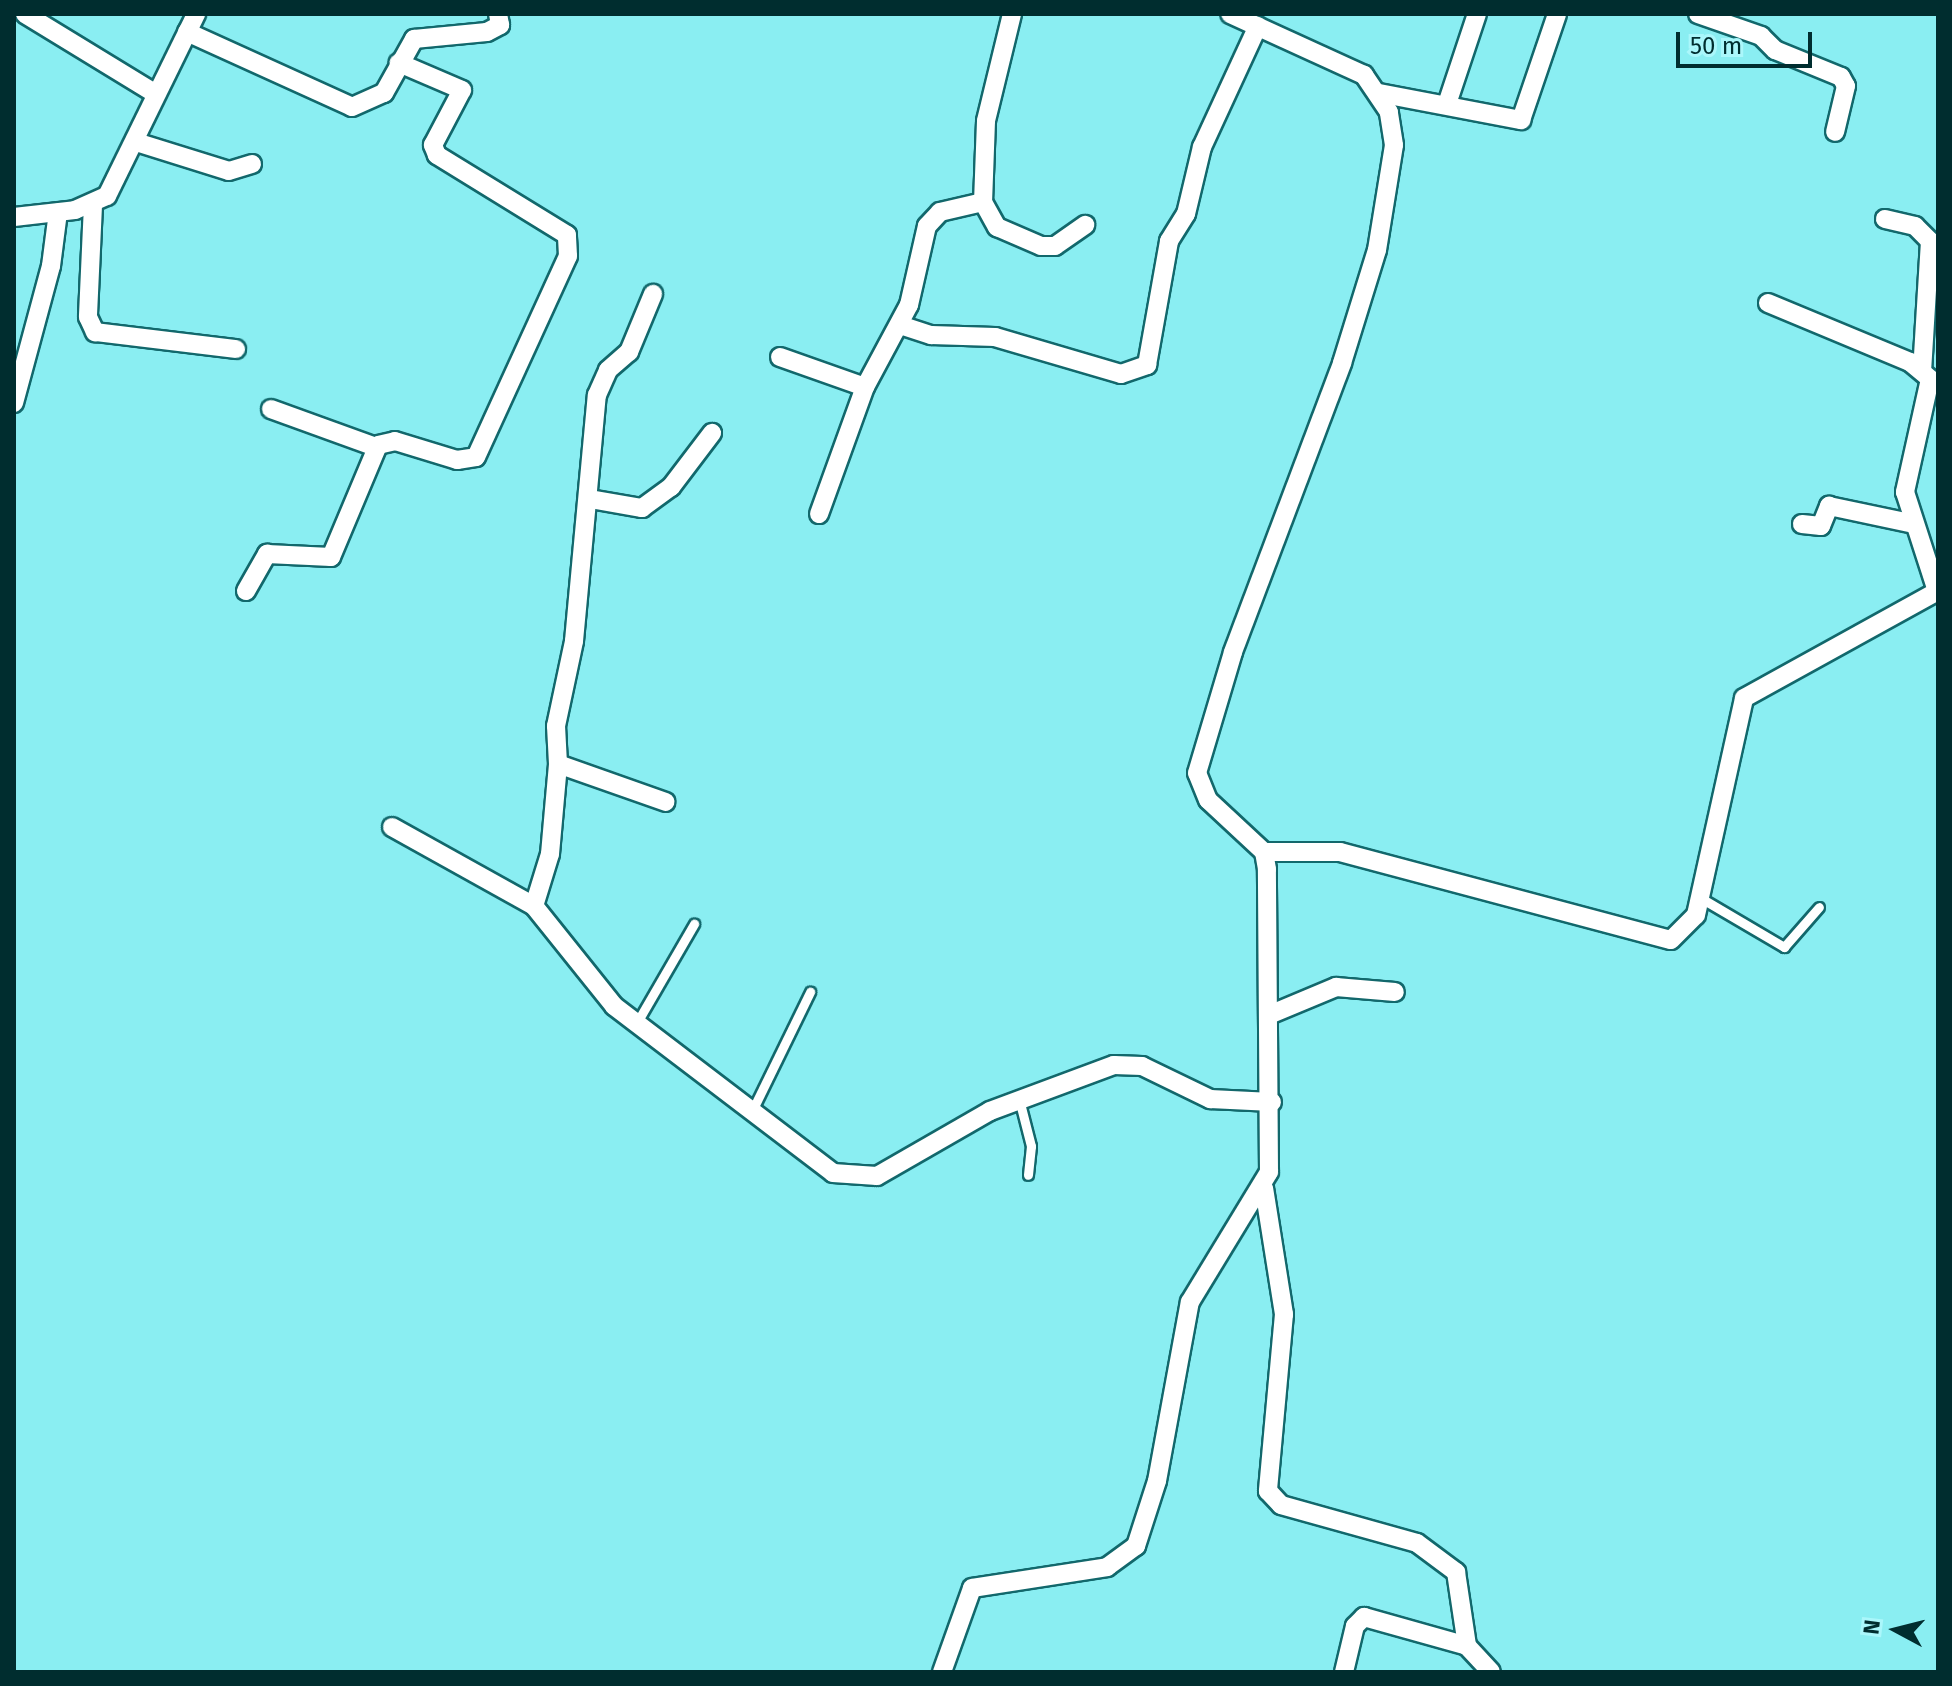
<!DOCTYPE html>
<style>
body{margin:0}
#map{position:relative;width:1952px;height:1686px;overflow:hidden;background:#8aeef2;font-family:"Fira Sans",sans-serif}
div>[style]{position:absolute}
.roads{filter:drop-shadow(2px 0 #12686c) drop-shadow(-2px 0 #12686c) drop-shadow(0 2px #12686c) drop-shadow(0 -2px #12686c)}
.service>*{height:9px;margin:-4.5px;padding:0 4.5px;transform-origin:4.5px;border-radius:4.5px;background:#fff}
.minor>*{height:18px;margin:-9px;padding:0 9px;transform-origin:9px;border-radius:9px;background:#fff}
span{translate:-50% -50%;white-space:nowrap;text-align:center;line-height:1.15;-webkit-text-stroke:7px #abf7fb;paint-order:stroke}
.frame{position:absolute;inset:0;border:16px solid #002d2f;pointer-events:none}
.north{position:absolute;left:1856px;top:1590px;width:80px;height:80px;-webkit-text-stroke:6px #abf7fb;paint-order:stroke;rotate:277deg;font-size:22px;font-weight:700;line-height:32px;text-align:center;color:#002d2f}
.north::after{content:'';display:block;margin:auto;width:28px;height:36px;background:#002d2f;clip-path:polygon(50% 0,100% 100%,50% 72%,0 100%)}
.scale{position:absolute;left:1676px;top:32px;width:136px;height:36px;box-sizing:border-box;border:4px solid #002d2f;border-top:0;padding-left:10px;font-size:24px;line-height:28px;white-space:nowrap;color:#002d2f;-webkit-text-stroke:6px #abf7fb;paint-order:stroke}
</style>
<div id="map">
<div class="roads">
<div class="service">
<div style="left:1699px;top:897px;width:99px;rotate:30.5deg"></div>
<div style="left:1784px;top:947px;width:53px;rotate:-48.8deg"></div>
<div style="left:636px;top:1024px;width:116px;rotate:-59.9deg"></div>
<div style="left:1019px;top:1099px;width:49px;rotate:75.7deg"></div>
<div style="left:1031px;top:1146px;width:29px;rotate:96deg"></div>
<div style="left:751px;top:1113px;width:135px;rotate:-64deg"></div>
</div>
<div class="minor">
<div style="left:25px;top:14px;width:153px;rotate:31.4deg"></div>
<div style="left:1012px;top:14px;width:110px;rotate:103.7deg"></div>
<div style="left:986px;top:121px;width:81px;rotate:92.1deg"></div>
<div style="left:983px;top:202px;width:29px;rotate:61deg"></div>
<div style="left:997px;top:227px;width:48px;rotate:23.4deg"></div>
<div style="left:1041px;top:246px;width:14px"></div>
<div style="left:1055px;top:246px;width:37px;rotate:-35deg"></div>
<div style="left:1698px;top:14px;width:67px;rotate:19.2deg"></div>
<div style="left:1761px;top:36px;width:20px;rotate:45deg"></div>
<div style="left:1775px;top:50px;width:71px;rotate:22.2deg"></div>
<div style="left:1841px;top:77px;width:10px;rotate:61deg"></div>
<div style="left:1846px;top:86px;width:47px;rotate:103.4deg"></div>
<div style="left:187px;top:32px;width:181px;rotate:24.4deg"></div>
<div style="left:352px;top:107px;width:35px;rotate:-24deg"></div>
<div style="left:384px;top:93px;width:62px;rotate:-60.9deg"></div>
<div style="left:414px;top:39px;width:73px;rotate:-5.5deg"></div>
<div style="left:487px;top:32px;width:15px;rotate:-28deg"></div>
<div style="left:500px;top:25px;width:11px;rotate:-100deg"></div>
<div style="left:1379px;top:93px;width:145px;rotate:10.8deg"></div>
<div style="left:1521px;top:120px;width:112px;rotate:-71.2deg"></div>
<div style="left:1447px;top:104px;width:95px;rotate:-71.6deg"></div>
<div style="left:136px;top:142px;width:97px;rotate:17.3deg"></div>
<div style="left:229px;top:171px;width:24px;rotate:-17deg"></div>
<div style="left:93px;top:205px;width:112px;rotate:92.6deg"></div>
<div style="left:88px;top:317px;width:17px;rotate:65deg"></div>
<div style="left:95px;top:332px;width:142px;rotate:6.9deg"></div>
<div style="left:14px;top:217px;width:61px;rotate:-6.5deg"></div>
<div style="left:75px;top:210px;width:35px;rotate:-24deg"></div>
<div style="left:107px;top:196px;width:203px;rotate:-63.9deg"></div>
<div style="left:1885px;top:219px;width:31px;rotate:13deg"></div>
<div style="left:1915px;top:226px;width:21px;rotate:45deg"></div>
<div style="left:1930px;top:241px;width:129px;rotate:93.5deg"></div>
<div style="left:1768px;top:303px;width:154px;rotate:22.6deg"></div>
<div style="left:1910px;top:362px;width:26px;rotate:40deg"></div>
<div style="left:1930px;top:379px;width:116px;rotate:102.5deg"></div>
<div style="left:1905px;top:492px;width:104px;rotate:72.1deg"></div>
<div style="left:900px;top:325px;width:33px;rotate:18deg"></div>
<div style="left:931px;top:335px;width:64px;rotate:1.8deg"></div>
<div style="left:995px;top:337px;width:131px;rotate:16.4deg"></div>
<div style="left:1121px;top:374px;width:28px;rotate:-19deg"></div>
<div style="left:1147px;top:365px;width:126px;rotate:-79.9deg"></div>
<div style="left:1169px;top:241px;width:32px;rotate:-58deg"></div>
<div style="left:1186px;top:214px;width:69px;rotate:-76.6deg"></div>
<div style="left:1202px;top:147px;width:133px;rotate:-65.2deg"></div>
<div style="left:780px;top:357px;width:90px;rotate:19.4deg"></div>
<div style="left:14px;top:403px;width:142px;rotate:-74.9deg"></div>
<div style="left:51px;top:266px;width:54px;rotate:-82.6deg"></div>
<div style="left:271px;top:409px;width:112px;rotate:19.9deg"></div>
<div style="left:590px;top:499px;width:53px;rotate:9.8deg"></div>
<div style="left:642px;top:508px;width:36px;rotate:-36deg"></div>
<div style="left:671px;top:487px;width:68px;rotate:-52.8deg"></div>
<div style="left:819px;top:514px;width:135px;rotate:-70.1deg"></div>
<div style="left:865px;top:387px;width:93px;rotate:-61.8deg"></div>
<div style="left:909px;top:305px;width:81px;rotate:-77.2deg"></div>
<div style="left:927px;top:226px;width:19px;rotate:-47deg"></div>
<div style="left:940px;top:212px;width:44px;rotate:-13.1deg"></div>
<div style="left:1802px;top:524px;width:19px;rotate:6deg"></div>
<div style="left:1821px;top:526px;width:22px;rotate:-68deg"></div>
<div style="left:1829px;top:506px;width:83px;rotate:11.9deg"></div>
<div style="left:246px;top:591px;width:43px;rotate:-60.4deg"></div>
<div style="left:267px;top:554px;width:64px;rotate:2.7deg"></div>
<div style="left:331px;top:557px;width:121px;rotate:-67.2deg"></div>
<div style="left:378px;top:445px;width:17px;rotate:-13deg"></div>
<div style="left:395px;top:441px;width:65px;rotate:17deg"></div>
<div style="left:457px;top:460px;width:19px;rotate:-9deg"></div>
<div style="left:476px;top:457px;width:221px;rotate:-65.4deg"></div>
<div style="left:568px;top:256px;width:21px;rotate:-93deg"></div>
<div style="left:567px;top:235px;width:153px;rotate:-148.4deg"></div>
<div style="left:437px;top:155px;width:11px;rotate:-112deg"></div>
<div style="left:433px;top:145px;width:62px;rotate:-62.2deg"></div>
<div style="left:462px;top:90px;width:69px;rotate:-156.8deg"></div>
<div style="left:558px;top:764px;width:38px;rotate:-93deg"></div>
<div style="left:556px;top:726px;width:87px;rotate:-78deg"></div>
<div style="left:574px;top:641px;width:247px;rotate:-84.7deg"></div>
<div style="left:597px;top:395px;width:27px;rotate:-66deg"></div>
<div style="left:608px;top:370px;width:28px;rotate:-41deg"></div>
<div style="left:629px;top:352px;width:63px;rotate:-67.5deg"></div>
<div style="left:392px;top:827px;width:162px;rotate:29.1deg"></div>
<div style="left:534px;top:906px;width:128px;rotate:51.3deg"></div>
<div style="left:614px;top:1006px;width:275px;rotate:37.3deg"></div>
<div style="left:833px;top:1173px;width:44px;rotate:3.9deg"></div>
<div style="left:877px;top:1176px;width:130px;rotate:-29.9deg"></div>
<div style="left:990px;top:1111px;width:132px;rotate:-20.4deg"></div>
<div style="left:1114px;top:1065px;width:28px;rotate:2deg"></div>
<div style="left:1142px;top:1066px;width:76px;rotate:25.9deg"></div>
<div style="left:1210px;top:1099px;width:62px;rotate:2.8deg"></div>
<div style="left:1264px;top:852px;width:76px"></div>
<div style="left:1340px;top:852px;width:342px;rotate:14.9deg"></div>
<div style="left:1671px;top:940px;width:35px;rotate:-45deg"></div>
<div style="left:1696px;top:915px;width:222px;rotate:-77.5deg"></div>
<div style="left:1744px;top:698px;width:222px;rotate:-28.9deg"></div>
<div style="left:534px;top:906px;width:54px;rotate:-72.9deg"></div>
<div style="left:550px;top:854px;width:90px;rotate:-84.9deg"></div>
<div style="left:558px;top:764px;width:114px;rotate:19.4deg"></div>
<div style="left:1269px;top:1015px;width:73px;rotate:-22.7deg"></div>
<div style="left:1336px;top:987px;width:59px;rotate:4.8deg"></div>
<div style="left:1264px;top:1188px;width:128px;rotate:81deg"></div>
<div style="left:1284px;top:1314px;width:178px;rotate:95.2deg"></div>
<div style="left:1268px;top:1491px;width:19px;rotate:47deg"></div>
<div style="left:1281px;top:1505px;width:141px;rotate:15.6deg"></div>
<div style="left:1417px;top:1543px;width:49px;rotate:36.6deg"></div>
<div style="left:1456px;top:1572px;width:75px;rotate:81.5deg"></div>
<div style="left:1467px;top:1646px;width:35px;rotate:47deg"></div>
<div style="left:942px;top:1672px;width:89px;rotate:-70.3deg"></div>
<div style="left:972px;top:1588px;width:137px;rotate:-8.8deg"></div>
<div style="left:1107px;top:1567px;width:36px;rotate:-36deg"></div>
<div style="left:1136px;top:1546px;width:68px;rotate:-72.1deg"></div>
<div style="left:1157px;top:1481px;width:182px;rotate:-79.6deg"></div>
<div style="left:1190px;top:1302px;width:152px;rotate:-58.7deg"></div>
<div style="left:1269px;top:1172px;width:303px;rotate:-90.4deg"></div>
<div style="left:1267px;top:869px;width:17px;rotate:-100deg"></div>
<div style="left:1264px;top:852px;width:76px;rotate:-137.1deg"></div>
<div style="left:1208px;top:800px;width:29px;rotate:-112deg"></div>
<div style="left:1197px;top:773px;width:126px;rotate:-73.4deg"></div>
<div style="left:1233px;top:652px;width:309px;rotate:-69.3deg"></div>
<div style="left:1342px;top:363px;width:118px;rotate:-72.8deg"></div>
<div style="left:1377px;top:250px;width:106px;rotate:-80.8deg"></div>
<div style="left:1394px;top:145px;width:33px;rotate:-99deg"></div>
<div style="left:1389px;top:112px;width:45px;rotate:-124deg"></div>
<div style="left:1364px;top:75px;width:147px;rotate:-155.5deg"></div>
<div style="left:1344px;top:1672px;width:47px;rotate:-76.6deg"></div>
<div style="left:1355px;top:1626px;width:13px;rotate:-45deg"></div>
<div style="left:1364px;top:1617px;width:107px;rotate:15.7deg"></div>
</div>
</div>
<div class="frame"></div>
<div class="north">N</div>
<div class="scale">50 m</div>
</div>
